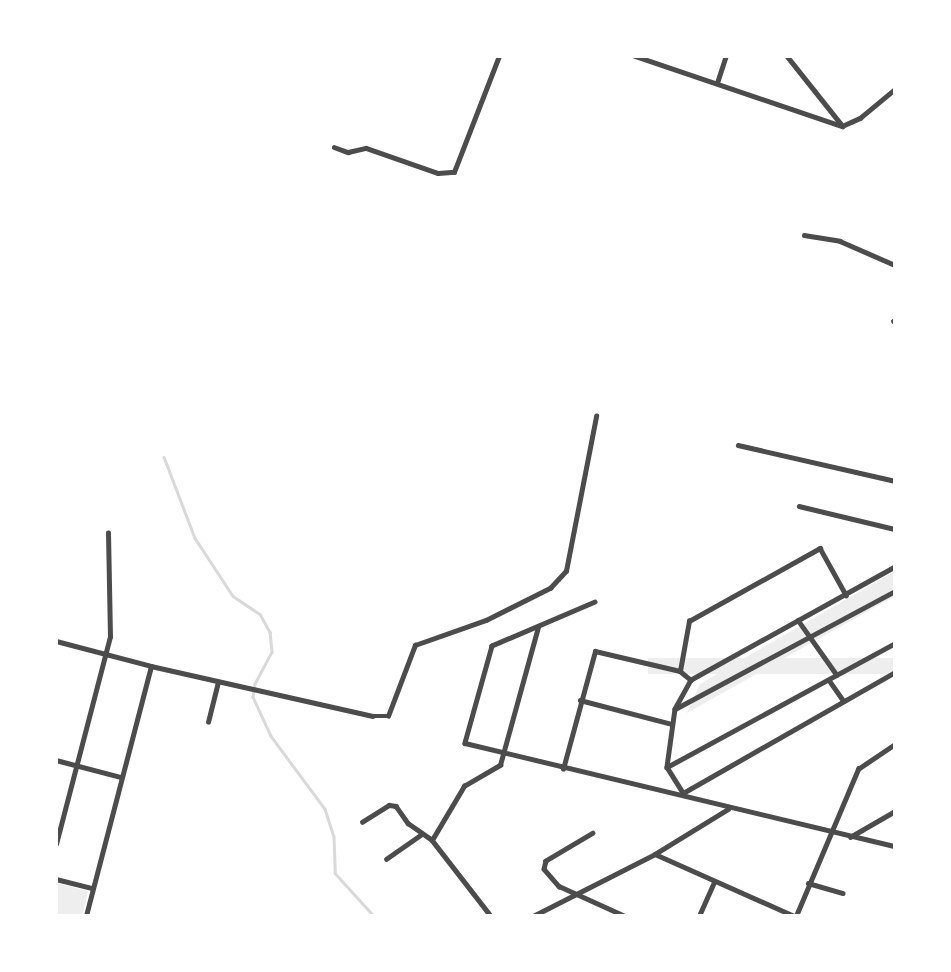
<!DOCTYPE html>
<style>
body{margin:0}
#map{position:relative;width:951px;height:972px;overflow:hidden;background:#fff;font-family:Commissioner,sans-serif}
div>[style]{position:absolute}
.green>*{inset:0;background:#eee;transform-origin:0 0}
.stream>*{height:2.5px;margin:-1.25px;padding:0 1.25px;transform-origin:1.25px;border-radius:1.25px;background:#d9d9d9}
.minor>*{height:4.5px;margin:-2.25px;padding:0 2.25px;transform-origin:2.25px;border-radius:2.25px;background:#4c4c4c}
.tertiary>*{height:5px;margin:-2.5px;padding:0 2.5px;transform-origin:2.5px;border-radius:2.5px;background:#4c4c4c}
span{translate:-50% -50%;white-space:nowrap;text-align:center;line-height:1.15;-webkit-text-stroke:5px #fff;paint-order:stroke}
.frame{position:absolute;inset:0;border:58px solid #fff;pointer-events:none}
</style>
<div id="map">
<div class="green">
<div style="clip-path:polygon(895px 571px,895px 596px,687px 713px,700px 684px)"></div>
<div style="left:895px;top:658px;width:16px;height:247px;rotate:90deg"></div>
<div style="clip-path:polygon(56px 883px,88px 891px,82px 916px,56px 916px)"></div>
</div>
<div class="stream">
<div style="left:164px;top:457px;width:87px;rotate:69.1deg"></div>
<div style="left:195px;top:538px;width:69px;rotate:56.8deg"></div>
<div style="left:233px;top:596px;width:32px;rotate:34deg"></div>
<div style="left:260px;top:614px;width:21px;rotate:61deg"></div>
<div style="left:270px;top:632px;width:20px;rotate:84deg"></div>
<div style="left:272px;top:652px;width:36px;rotate:118deg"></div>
<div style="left:255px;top:684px;width:13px;rotate:99deg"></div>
<div style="left:253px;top:697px;width:43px;rotate:65.2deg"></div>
<div style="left:271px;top:736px;width:91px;rotate:53.5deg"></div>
<div style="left:325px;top:809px;width:28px;rotate:72deg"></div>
<div style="left:334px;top:836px;width:37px;rotate:88deg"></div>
<div style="left:335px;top:873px;width:58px;rotate:47.8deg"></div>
</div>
<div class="minor">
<div style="left:635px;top:56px;width:219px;rotate:18.7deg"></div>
<div style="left:842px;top:126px;width:20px;rotate:-24deg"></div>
<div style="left:860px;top:118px;width:45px;rotate:-39.6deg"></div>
<div style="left:787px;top:56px;width:87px;rotate:51.5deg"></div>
<div style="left:717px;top:83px;width:28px;rotate:-72deg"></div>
<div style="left:334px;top:147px;width:15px;rotate:20deg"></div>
<div style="left:348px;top:152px;width:18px;rotate:-13deg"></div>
<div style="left:366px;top:148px;width:76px;rotate:19.1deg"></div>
<div style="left:438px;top:173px;width:16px;rotate:-4deg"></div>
<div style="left:454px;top:172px;width:124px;rotate:-68.8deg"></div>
<div style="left:804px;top:235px;width:36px;rotate:9deg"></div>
<div style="left:840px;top:241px;width:60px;rotate:23.6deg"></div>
<div style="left:893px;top:321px;width:2px;rotate:-27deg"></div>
<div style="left:738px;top:445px;width:161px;rotate:12.9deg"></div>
<div style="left:799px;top:506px;width:99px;rotate:13.5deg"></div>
<div style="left:895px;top:567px;width:233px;rotate:151deg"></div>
<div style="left:691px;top:680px;width:33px;rotate:119deg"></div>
<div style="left:675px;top:709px;width:59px;rotate:97.9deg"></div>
<div style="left:667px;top:767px;width:31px;rotate:58deg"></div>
<div style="left:683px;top:793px;width:244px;rotate:-29.7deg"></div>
<div style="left:595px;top:602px;width:112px;rotate:156.9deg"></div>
<div style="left:492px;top:646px;width:101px;rotate:105.6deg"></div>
<div style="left:465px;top:743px;width:442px;rotate:13.5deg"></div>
<div style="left:798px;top:620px;width:67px;rotate:54.7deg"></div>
<div style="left:151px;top:666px;width:227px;rotate:12.7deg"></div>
<div style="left:372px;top:716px;width:16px"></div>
<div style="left:388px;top:716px;width:76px;rotate:-69.2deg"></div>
<div style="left:415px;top:645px;width:75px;rotate:-19.4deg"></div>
<div style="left:486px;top:620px;width:72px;rotate:-26.6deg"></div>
<div style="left:550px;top:588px;width:23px;rotate:-47deg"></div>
<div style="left:566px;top:571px;width:158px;rotate:-79deg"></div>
<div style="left:680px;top:671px;width:51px;rotate:-79.8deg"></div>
<div style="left:689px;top:621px;width:150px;rotate:-29.1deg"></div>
<div style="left:820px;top:548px;width:54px;rotate:61deg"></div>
<div style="left:829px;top:680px;width:24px;rotate:55deg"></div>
<div style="left:580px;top:700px;width:95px;rotate:14.6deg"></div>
<div style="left:675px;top:709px;width:250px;rotate:-28.2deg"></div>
<div style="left:208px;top:722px;width:41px;rotate:-76deg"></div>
<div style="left:56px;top:760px;width:67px;rotate:14.7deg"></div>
<div style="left:667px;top:767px;width:260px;rotate:-28.5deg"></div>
<div style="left:563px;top:769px;width:122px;rotate:-74.8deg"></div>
<div style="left:595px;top:651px;width:87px;rotate:13.2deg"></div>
<div style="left:680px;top:671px;width:14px;rotate:39deg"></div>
<div style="left:362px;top:822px;width:32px;rotate:-32deg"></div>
<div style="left:389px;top:805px;width:7px;rotate:8deg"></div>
<div style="left:396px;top:806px;width:21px;rotate:55deg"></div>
<div style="left:408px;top:823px;width:29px;rotate:35deg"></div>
<div style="left:432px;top:840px;width:96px;rotate:52.2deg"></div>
<div style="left:593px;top:833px;width:55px;rotate:149.2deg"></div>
<div style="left:546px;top:861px;width:8px;rotate:104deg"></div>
<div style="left:544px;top:869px;width:23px;rotate:49deg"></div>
<div style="left:559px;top:886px;width:72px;rotate:24.4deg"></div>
<div style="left:850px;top:837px;width:52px;rotate:-30deg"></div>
<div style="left:432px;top:840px;width:63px;rotate:-59.3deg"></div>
<div style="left:464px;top:786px;width:42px;rotate:-30.3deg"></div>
<div style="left:500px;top:765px;width:143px;rotate:-74.6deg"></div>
<div style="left:56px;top:844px;width:214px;rotate:-75.4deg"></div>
<div style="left:110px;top:637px;width:104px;rotate:-91.1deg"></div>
<div style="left:655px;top:854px;width:152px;rotate:24deg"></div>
<div style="left:386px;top:859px;width:44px;rotate:-34.8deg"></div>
<div style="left:56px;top:879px;width:38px;rotate:14deg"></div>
<div style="left:808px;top:883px;width:36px;rotate:16deg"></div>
<div style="left:533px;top:916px;width:137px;rotate:-26.9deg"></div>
<div style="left:655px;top:854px;width:86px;rotate:-31.7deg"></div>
<div style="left:699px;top:916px;width:37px;rotate:-66deg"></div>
<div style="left:796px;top:916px;width:160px;rotate:-67.1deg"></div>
<div style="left:858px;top:769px;width:45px;rotate:-34deg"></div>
</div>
<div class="tertiary">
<div style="left:56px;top:641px;width:98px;rotate:14.7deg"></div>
<div style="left:151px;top:666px;width:258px;rotate:104.6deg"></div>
</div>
<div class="frame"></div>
</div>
